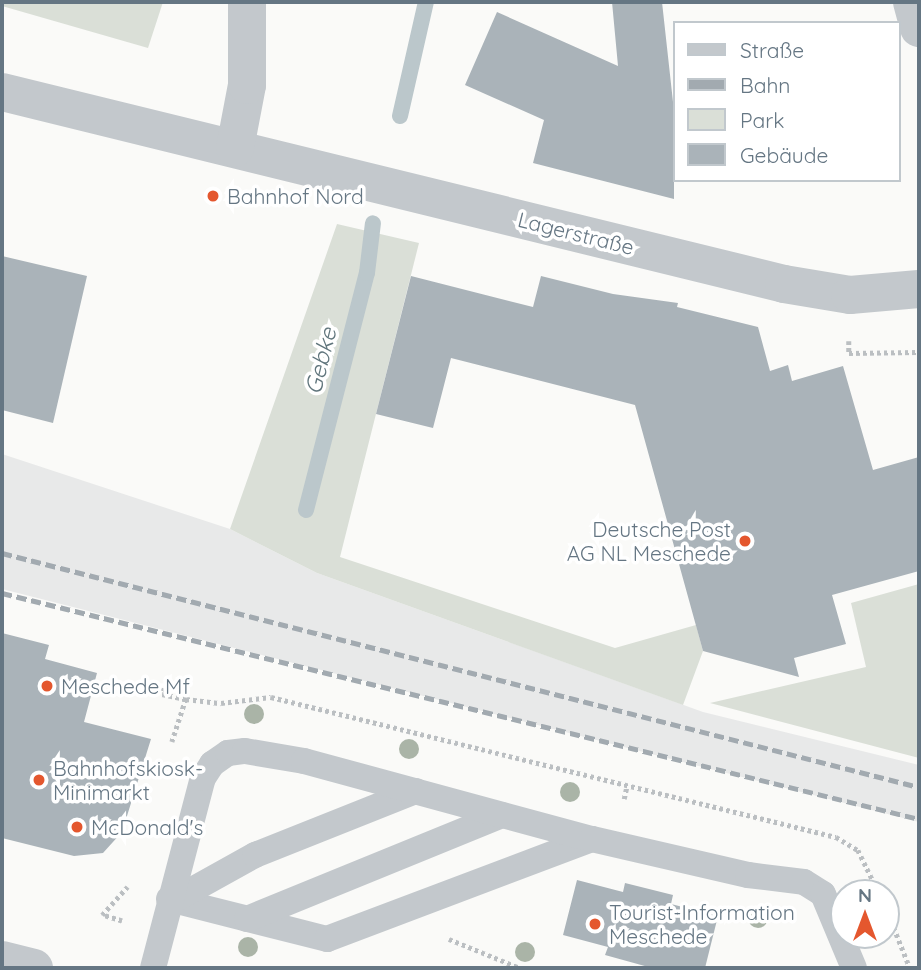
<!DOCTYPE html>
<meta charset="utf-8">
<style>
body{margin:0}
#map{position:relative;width:921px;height:970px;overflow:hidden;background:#fafaf8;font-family:Quicksand,sans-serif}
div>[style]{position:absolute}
.built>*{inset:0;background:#e8e9e9}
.green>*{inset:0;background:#dadfd7}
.stream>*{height:16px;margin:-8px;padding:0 8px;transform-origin:8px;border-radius:8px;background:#bbc7cb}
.building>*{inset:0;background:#aab3b9}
.path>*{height:4.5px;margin-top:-2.25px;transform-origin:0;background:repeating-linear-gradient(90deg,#bbbfc2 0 3.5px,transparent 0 7px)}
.lane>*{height:26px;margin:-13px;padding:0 13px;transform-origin:13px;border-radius:13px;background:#c3c8cc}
.street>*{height:38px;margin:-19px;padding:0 19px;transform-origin:19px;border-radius:19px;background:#c3c8cc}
.rail>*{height:5px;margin-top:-2.5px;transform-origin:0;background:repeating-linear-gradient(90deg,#a2aab0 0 10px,transparent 0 15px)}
.trees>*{width:20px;height:20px;margin:-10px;border-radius:50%;background:#aab4a7}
.dots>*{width:19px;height:19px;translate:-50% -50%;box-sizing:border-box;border:4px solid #fff;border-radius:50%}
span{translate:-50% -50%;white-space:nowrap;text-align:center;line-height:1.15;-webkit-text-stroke:7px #fff;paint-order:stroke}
.poi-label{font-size:21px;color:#657683}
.left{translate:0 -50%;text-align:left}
.right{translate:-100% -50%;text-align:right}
.street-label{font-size:21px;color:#657683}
.water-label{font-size:23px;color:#60757c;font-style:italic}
.frame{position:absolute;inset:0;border:4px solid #657683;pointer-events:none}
.legend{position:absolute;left:673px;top:21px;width:228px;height:161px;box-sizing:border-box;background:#fff;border:2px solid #c1c8cd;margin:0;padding:9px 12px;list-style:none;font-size:21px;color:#657683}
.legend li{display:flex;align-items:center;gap:14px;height:35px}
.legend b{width:35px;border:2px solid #c1c8cd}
.north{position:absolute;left:830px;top:879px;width:70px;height:70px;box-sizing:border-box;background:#fff;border:2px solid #c1c8cd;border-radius:50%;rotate:0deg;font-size:19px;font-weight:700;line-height:28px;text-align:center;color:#657683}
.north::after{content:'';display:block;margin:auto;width:24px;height:32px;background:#e4572e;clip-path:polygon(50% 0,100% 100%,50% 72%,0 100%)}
</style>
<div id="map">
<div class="built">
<div style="clip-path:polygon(2px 454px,230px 529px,317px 573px,703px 712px,919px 765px,919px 822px,2px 589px)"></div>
</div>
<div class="green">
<div style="clip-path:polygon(2px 2px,163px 2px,148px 48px,2px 6px)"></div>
<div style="clip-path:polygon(337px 224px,419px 243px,340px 557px,615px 648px,696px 625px,703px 651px,683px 705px,317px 573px,230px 529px)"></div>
<div style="clip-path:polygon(919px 584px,919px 758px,710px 703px,866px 667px,851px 603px)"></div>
</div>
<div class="stream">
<div style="left:400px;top:116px;width:117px;rotate:-77.2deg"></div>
<div style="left:306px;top:510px;width:245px;rotate:-75.6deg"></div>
<div style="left:367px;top:273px;width:50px;rotate:-83.2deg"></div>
</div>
<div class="building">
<div style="clip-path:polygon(612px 2px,662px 2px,674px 111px,674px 199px,533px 163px,544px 120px,465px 85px,497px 12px,618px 66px)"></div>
<div style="clip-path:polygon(2px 256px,87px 276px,53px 423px,2px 410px)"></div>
<div style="clip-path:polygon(411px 276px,533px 307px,541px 276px,613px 294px,678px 303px,677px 307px,758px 327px,770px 371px,788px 365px,792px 381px,843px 366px,873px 470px,919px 457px,919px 571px,832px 595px,846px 644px,794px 658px,799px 677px,703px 651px,635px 405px,451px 358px,433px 428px,376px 414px)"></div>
<div style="clip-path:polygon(2px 633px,49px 645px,45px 659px,97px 673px,84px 722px,151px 739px,122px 832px,103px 853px,74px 856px,2px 838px)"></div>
<div style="clip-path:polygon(577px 880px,623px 892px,625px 883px,673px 895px,671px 904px,718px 916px,705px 968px,652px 968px,605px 955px,608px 947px,563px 935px)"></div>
</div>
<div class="path">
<div style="left:849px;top:341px;width:12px;rotate:90deg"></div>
<div style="left:849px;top:353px;width:70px;rotate:-0.8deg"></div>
<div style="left:164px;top:688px;width:6px;rotate:108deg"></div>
<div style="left:162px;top:694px;width:25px;rotate:12deg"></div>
<div style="left:186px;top:699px;width:45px;rotate:108deg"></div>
<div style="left:186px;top:699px;width:35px;rotate:7deg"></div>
<div style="left:221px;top:703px;width:50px;rotate:-6.8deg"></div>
<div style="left:271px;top:697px;width:582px;rotate:13.92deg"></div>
<div style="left:836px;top:837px;width:26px;rotate:31deg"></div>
<div style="left:858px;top:850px;width:48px;rotate:64deg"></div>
<div style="left:624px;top:799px;width:14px;rotate:-78deg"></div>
<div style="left:886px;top:908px;width:65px;rotate:68.2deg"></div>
<div style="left:122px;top:921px;width:21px;rotate:-163deg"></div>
<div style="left:102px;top:915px;width:38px;rotate:-48deg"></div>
<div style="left:449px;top:939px;width:77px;rotate:22.2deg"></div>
</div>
<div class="lane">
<div style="left:169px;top:899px;width:163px;rotate:14.2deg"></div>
<div style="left:327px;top:939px;width:283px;rotate:-20.7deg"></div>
<div style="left:174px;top:900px;width:93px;rotate:-29.1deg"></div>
<div style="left:255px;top:855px;width:173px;rotate:-21.7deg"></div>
<div style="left:247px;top:919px;width:275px;rotate:-22.2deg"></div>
<div style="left:153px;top:968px;width:196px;rotate:-75.3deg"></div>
<div style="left:203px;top:778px;width:17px;rotate:-57deg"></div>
<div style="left:212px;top:764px;width:19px;rotate:-35deg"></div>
<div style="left:228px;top:753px;width:17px;rotate:-7deg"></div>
<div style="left:245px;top:751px;width:60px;rotate:9.6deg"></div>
<div style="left:304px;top:761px;width:298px;rotate:15.2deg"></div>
<div style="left:592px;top:839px;width:160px;rotate:13deg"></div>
<div style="left:748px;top:875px;width:56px;rotate:7.1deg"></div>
<div style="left:804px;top:882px;width:22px;rotate:32deg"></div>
<div style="left:823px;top:894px;width:80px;rotate:67.3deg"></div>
</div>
<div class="street">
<div style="left:912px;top:2px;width:27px;rotate:75deg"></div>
<div style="left:2px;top:92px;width:805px;rotate:13.79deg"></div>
<div style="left:784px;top:284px;width:67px;rotate:9.5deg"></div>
<div style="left:850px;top:295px;width:69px;rotate:-5deg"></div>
<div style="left:235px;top:148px;width:64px;rotate:-79.2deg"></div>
<div style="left:247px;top:85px;width:83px;rotate:-90deg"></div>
<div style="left:2px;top:960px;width:33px;rotate:14deg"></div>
</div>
<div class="rail">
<div style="left:2px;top:553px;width:946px;rotate:14.32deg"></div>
<div style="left:2px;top:593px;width:944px;rotate:13.84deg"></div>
</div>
<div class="trees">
<div style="left:254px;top:714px"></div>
<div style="left:409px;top:749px"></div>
<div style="left:570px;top:792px"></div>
<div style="left:758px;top:918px"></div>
<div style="left:248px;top:947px"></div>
<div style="left:525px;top:952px"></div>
</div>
<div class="dots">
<div style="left:213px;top:196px;background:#e4572e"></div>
<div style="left:745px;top:541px;background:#e4572e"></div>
<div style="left:47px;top:686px;background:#e4572e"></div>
<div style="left:39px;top:780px;background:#e4572e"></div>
<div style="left:77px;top:827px;background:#e4572e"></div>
<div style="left:595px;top:924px;background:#e4572e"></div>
</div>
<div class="poi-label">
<span class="left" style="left:227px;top:196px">Bahnhof Nord</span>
<span class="right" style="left:731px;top:541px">Deutsche Post<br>AG NL Meschede</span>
<span class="left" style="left:61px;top:686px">Meschede Mf</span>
<span class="left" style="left:53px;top:780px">Bahnhofskiosk-<br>Minimarkt</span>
<span class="left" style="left:91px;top:827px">McDonald's</span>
<span class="left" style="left:609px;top:924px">Tourist-Information<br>Meschede</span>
</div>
<div class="street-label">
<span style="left:576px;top:233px;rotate:14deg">Lagerstraße</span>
</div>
<div class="water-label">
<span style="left:321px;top:361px;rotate:-76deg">Gebke</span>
</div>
<div class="frame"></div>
<ul class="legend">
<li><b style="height:9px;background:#c3c8cc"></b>Straße</li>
<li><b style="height:9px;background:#a2aab0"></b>Bahn</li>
<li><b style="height:19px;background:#dadfd7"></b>Park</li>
<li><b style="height:19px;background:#aab3b9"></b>Gebäude</li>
</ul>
<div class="north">N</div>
</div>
